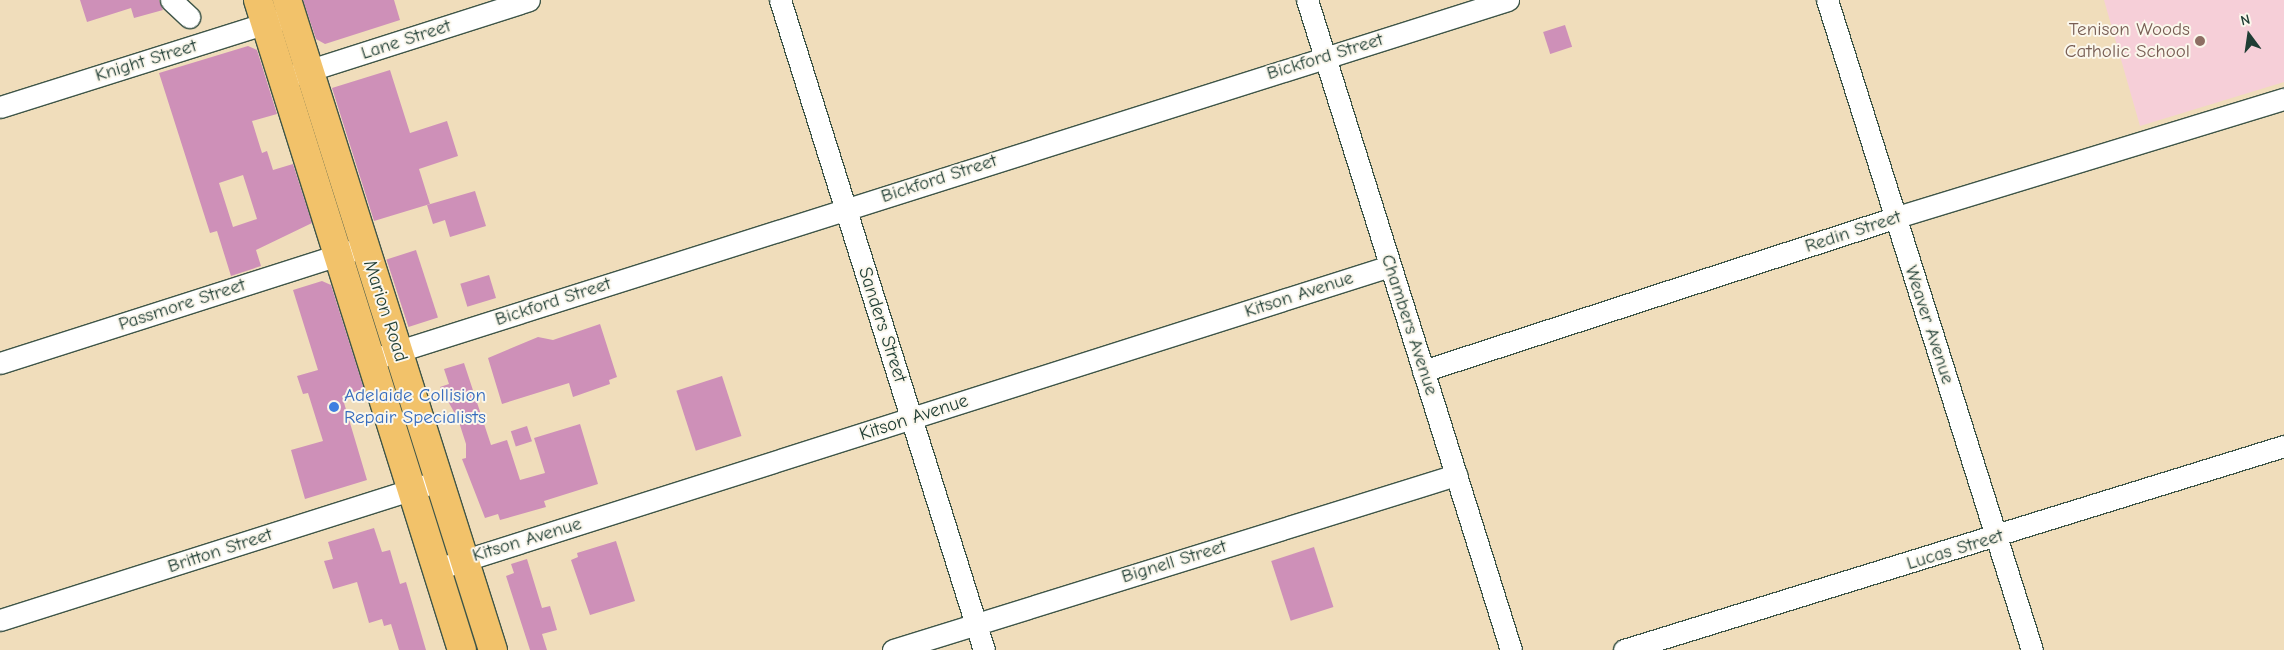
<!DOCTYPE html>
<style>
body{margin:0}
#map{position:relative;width:2284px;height:650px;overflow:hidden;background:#f0ddbb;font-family:"Comic Neue",sans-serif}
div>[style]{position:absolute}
.built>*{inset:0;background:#f6cfd8}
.building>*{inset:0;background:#ce90b8;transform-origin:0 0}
.roads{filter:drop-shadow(1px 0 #3e5548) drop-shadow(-1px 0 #3e5548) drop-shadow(0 1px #3e5548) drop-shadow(0 -1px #3e5548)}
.minor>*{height:21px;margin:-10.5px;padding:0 10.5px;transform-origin:10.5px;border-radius:10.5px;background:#fff}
.major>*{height:28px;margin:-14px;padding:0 14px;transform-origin:14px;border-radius:14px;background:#f2c26a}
.dots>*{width:14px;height:14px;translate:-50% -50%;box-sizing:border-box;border:2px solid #fbf7ec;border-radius:50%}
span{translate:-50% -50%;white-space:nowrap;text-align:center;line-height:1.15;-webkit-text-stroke:4px #fbf7ec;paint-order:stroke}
.education-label{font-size:19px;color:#785e54}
.right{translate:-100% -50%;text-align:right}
.street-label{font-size:19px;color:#1f3d34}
.shop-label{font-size:19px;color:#366cbe}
.left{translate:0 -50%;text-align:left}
.north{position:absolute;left:2224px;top:10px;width:50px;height:50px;-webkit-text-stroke:4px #fbf7ec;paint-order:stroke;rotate:346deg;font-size:14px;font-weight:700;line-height:20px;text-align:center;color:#1f3d34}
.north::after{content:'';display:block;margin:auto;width:18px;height:22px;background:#1f3d34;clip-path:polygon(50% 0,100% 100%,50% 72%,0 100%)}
</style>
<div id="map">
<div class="built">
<div style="clip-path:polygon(2104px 0,2284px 0,2284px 82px,2140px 126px)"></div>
</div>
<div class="building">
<div style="clip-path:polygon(80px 0,159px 0,163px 10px,134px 18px,131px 8px,87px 22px)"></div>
<div style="clip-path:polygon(303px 0,394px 0,400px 20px,325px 44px,316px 39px)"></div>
<div style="left:1565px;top:25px;width:23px;height:23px;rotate:72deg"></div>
<div style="clip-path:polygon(evenodd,248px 46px,257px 50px,277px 114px,252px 121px,262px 153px,267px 151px,273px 170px,293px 164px,312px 223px,256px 250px,261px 266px,231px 276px,217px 231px,210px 233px,159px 73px,248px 46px,243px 175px,257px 219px,233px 227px,219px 183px,243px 175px)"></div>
<div style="clip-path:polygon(390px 70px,410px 133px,447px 121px,458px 156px,419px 169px,430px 204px,374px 221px,332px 88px)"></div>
<div style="clip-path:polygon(475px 191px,486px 226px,450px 237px,445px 220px,433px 224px,427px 205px)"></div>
<div style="left:416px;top:250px;width:71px;height:31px;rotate:72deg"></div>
<div style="left:489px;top:275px;width:24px;height:30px;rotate:73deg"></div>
<div style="clip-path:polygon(322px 281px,331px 285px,364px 389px,342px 396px,367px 480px,305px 499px,291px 450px,323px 441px,308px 393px,303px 394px,297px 376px,318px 370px,293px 290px)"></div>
<div style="clip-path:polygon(600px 324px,617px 377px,609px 380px,610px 384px,573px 397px,569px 383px,502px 404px,488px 358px,538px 337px,553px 340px)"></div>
<div style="clip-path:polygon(464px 363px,491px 445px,507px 440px,520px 480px,545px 473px,534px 438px,580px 424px,598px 484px,544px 501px,546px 507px,500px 520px,498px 514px,485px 518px,462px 459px,466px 458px,466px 444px,458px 419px,440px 387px,449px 384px,444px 369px)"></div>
<div style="left:722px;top:376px;width:63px;height:48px;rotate:72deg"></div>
<div style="left:527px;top:426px;width:16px;height:17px;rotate:72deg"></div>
<div style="clip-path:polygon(374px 528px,382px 552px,390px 550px,400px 584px,406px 582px,426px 650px,399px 650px,391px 624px,384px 626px,382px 619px,369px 623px,357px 582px,333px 589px,324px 561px,333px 559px,328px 542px)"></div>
<div style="clip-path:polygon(616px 541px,635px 601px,590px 615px,571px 560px,578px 557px,577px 553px)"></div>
<div style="left:1314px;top:547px;width:63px;height:45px;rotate:72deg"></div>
<div style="clip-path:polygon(527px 559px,542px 608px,550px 606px,557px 630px,542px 634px,547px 650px,530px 650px,506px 576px,514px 573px,511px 564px)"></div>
</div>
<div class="roads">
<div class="minor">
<div style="left:171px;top:0;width:25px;rotate:43deg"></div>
<div style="left:780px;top:0;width:681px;rotate:72.58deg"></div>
<div style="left:1307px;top:0;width:681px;rotate:72.58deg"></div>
<div style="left:1827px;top:0;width:682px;rotate:72.5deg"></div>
<div style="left:282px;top:79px;width:259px;rotate:-17.7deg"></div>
<div style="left:0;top:107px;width:293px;rotate:-17.5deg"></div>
<div style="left:383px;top:356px;width:1180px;rotate:-17.56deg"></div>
<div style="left:0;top:363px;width:369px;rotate:-17.7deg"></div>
<div style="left:1423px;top:371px;width:495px;rotate:-18deg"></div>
<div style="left:1894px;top:218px;width:408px;rotate:-17deg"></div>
<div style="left:437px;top:569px;width:1000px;rotate:-17.64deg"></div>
<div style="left:0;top:620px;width:447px;rotate:-17.6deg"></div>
<div style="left:893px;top:650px;width:590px;rotate:-17.27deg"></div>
<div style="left:1624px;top:650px;width:691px;rotate:-17.18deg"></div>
</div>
<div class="major">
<div style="left:258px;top:0;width:681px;rotate:72.58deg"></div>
<div style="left:287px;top:0;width:682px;rotate:72.42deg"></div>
</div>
</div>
<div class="dots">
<div style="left:2200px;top:41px;background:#8d6e63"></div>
<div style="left:334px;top:407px;background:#3f7fe0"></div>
</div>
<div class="education-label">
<span class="right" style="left:2190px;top:41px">Tenison Woods<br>Catholic School</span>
</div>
<div class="street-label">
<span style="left:406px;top:40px;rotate:-18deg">Lane Street</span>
<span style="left:1325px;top:57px;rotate:-17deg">Bickford Street</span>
<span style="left:146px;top:61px;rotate:-17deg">Knight Street</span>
<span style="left:939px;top:179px;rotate:-18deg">Bickford Street</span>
<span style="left:1853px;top:232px;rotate:-18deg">Redin Street</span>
<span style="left:1299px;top:295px;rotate:-18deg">Kitson Avenue</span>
<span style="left:553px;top:302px;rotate:-18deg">Bickford Street</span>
<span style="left:182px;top:305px;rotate:-18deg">Passmore Street</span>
<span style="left:385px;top:311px;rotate:72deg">Marion Road</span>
<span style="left:882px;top:325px;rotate:72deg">Sanders Street</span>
<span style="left:1409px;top:325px;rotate:72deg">Chambers Avenue</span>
<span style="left:1929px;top:325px;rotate:72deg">Weaver Avenue</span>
<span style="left:914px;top:418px;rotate:-18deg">Kitson Avenue</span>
<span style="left:527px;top:540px;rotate:-17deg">Kitson Avenue</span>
<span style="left:1955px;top:550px;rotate:-17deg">Lucas Street</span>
<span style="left:220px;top:551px;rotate:-18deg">Britton Street</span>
<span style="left:1174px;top:562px;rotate:-17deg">Bignell Street</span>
</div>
<div class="shop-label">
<span class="left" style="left:344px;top:407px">Adelaide Collision<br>Repair Specialists</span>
</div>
<div class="north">N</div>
</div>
